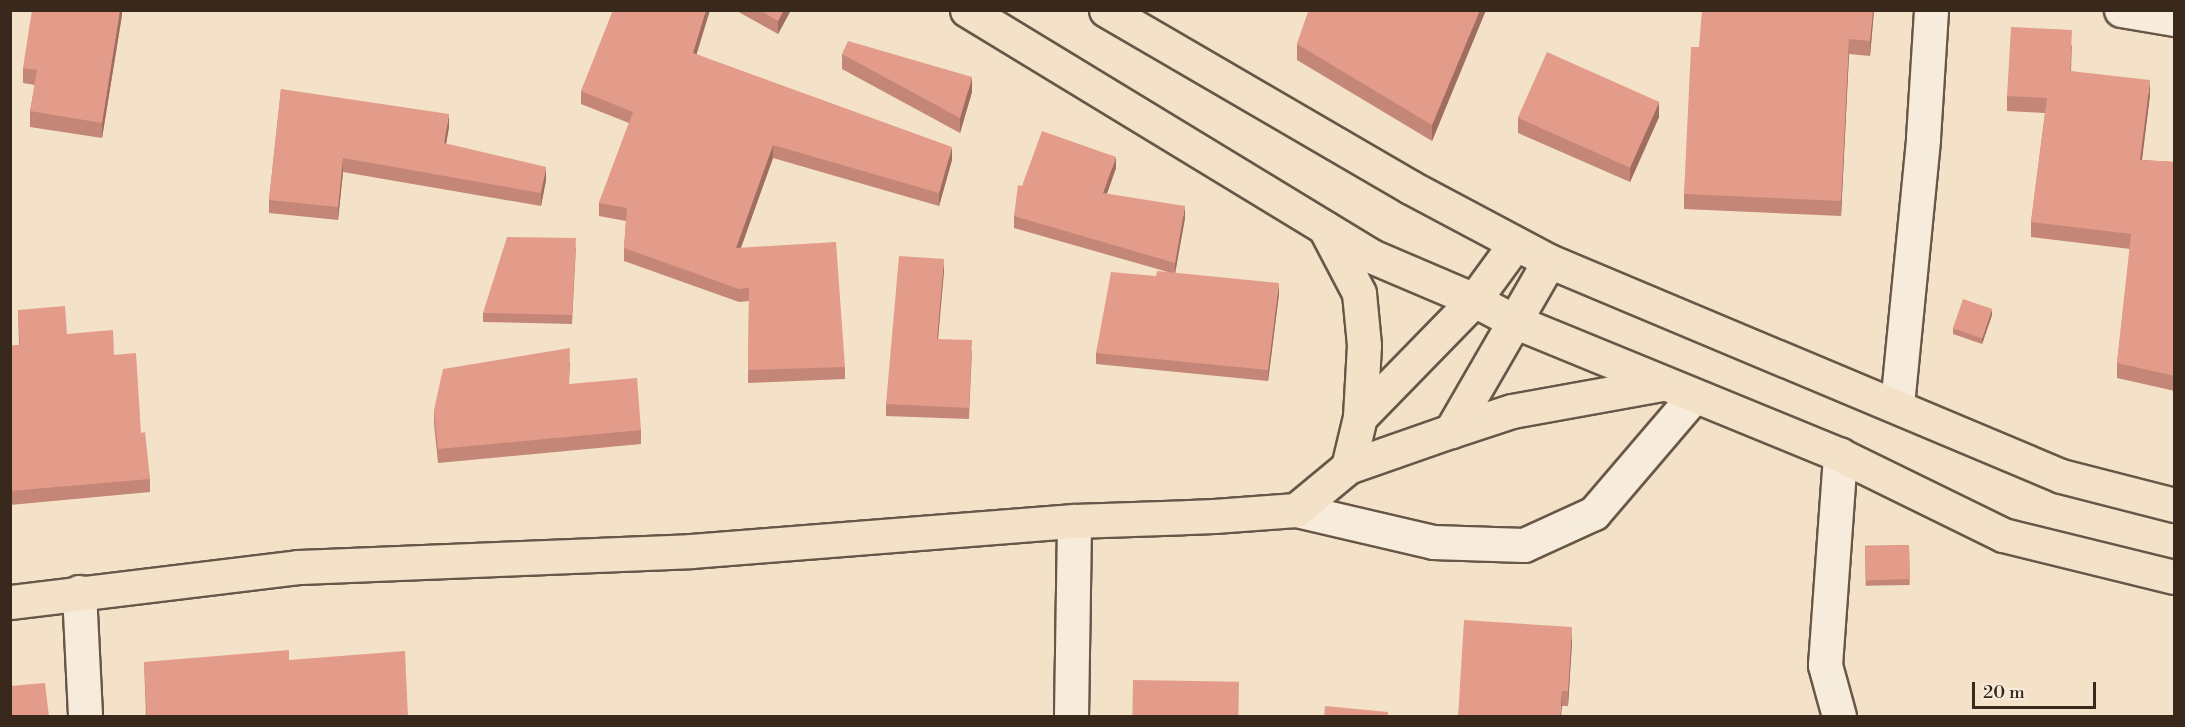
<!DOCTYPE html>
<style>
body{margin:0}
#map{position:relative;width:2185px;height:727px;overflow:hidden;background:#f3e2c7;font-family:"Libre Bodoni",serif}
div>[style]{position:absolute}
.roads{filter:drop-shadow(2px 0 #685748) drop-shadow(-2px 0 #685748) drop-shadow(0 2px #685748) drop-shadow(0 -2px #685748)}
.minor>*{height:33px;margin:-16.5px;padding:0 16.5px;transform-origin:16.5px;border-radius:16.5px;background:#f7ecdb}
.major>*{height:33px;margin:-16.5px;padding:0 16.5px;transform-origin:16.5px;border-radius:16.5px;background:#f3e2c7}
.wall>*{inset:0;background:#c48677;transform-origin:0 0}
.shaded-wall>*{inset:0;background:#a06d61}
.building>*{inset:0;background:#e49c8a;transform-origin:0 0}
span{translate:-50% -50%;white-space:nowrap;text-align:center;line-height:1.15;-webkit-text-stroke:5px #f7ecdb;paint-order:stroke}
.frame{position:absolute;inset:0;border:12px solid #39291d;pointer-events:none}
.scale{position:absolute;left:1972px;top:682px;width:124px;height:27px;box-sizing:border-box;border:3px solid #39291d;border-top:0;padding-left:8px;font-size:18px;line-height:21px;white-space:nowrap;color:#39291d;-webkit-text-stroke:4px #f7ecdb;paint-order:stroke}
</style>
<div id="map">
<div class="roads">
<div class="minor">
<div style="left:2121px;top:10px;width:54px;rotate:9.6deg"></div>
<div style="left:1897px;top:405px;width:268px;rotate:-84.4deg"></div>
<div style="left:1923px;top:138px;width:128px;rotate:-86.4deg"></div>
<div style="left:1296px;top:510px;width:141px;rotate:13.1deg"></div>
<div style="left:1433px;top:542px;width:91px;rotate:1.9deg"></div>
<div style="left:1524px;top:545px;width:77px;rotate:-24.6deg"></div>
<div style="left:1594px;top:513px;width:154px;rotate:-49.5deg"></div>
<div style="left:79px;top:592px;width:124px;rotate:87.2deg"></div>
<div style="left:1071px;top:716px;width:195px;rotate:-89.1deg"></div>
<div style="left:1839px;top:716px;width:53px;rotate:-105.4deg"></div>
<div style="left:1825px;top:665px;width:211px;rotate:-85.9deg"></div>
</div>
<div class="major">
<div style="left:967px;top:10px;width:473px;rotate:31.3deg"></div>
<div style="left:1371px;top:256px;width:112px;rotate:23.1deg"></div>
<div style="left:1474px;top:300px;width:47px;rotate:27.6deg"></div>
<div style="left:1516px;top:322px;width:350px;rotate:22.3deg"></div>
<div style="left:1840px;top:455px;width:182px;rotate:26.1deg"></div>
<div style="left:2003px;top:535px;width:176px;rotate:13.8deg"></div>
<div style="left:1106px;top:10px;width:352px;rotate:30.2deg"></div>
<div style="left:1410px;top:187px;width:157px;rotate:28deg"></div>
<div style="left:1549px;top:261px;width:555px;rotate:22.78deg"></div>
<div style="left:2061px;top:476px;width:117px;rotate:14.4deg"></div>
<div style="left:1325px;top:228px;width:73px;rotate:62.4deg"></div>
<div style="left:1359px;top:293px;width:52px;rotate:84.5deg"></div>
<div style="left:1364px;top:345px;width:72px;rotate:93.2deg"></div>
<div style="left:1451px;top:431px;width:64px;rotate:-18.2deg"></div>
<div style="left:1512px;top:411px;width:152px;rotate:-10.2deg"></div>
<div style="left:1348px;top:467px;width:51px;rotate:-76.5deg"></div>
<div style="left:1360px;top:417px;width:163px;rotate:-45.7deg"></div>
<div style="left:1474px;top:300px;width:69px;rotate:-53.8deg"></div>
<div style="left:10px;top:602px;width:290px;rotate:-6.9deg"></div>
<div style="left:298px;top:567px;width:393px;rotate:-2.3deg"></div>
<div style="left:691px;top:551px;width:384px;rotate:-4.5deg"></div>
<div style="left:1074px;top:521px;width:140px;rotate:-2deg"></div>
<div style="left:1214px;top:516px;width:82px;rotate:-4.2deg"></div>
<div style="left:1296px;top:510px;width:67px;rotate:-39.6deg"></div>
<div style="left:1348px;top:467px;width:109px;rotate:-19.3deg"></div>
<div style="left:1451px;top:431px;width:196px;rotate:-60deg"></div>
</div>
</div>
<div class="wall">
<div style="clip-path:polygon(122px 10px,122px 15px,102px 138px,30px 127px,30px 111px,35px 85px,23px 83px,23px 68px)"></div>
<div style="clip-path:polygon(710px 10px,696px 54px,952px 160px,939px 206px,773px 158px,741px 248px,845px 367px,845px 379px,748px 383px,749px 301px,739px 302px,624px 261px,624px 248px,626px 221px,599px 216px,599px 203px,629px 123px,581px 104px,581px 91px)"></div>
<div style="clip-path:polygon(735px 10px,791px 10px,778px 34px)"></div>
<div style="clip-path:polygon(1309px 10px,1486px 10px,1432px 141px,1297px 60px,1297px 44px)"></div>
<div style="clip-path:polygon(1874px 10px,1870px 56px,1849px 54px,1841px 216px,1684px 209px,1684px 194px,1699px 47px)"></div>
<div style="clip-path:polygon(2072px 45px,2071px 71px,2150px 95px,2142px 160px,2175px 162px,2175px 391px,2117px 378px,2117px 363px,2130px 249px,2031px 237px,2031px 222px,2045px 113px,2007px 111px,2007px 96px)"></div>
<div style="clip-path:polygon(842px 54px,972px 92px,960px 133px,842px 69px)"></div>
<div style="clip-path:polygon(281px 89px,449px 127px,446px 144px,546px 180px,541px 206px,343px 172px,338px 220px,269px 213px,269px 200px)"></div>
<div style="clip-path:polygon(1659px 117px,1630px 182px,1518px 133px,1518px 118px)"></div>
<div style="clip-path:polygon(1116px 168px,1107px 194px,1185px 218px,1175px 273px,1279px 294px,1268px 381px,1096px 364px,1096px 353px,1156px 276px,1168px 272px,1014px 228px,1014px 216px,1022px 186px)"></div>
<div style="clip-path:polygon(576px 247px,572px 324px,483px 322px,483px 313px)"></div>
<div style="clip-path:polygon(944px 270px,938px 339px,972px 351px,969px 419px,886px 416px,886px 404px)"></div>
<div style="clip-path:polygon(18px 310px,67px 334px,114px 355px,141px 433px,150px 479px,150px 492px,10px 505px,10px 346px,19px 345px)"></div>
<div style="clip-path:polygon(1992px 315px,1982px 344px,1953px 334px,1953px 328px)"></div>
<div style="clip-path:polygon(570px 362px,569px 384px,641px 430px,641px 444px,438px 463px,434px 424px,434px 410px)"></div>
<div style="left:1909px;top:545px;width:40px;height:44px;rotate:89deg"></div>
<div style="clip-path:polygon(1572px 642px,1568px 706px,1562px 706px,1458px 717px)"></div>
<div style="clip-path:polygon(289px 660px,408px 717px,146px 717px,144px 662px)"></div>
</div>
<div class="shaded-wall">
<div style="clip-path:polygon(120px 10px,122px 10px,122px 15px,102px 138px,102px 123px)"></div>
<div style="clip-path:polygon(706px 10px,710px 10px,693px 66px,693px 53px)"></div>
<div style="clip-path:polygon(784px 10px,791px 10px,778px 34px,778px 21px)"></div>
<div style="clip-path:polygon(1480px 10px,1486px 10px,1432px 141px,1432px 125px)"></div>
<div style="clip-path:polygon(1873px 10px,1874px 10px,1870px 56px,1870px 41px)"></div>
<div style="clip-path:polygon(1849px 39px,1849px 54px,1841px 216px,1841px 201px)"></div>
<div style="clip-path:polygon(972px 77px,972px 92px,960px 133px,960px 118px)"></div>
<div style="clip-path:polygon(2150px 80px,2150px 95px,2140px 175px,2140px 160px)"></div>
<div style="clip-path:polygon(1659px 102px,1659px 117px,1630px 182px,1630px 167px)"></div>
<div style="clip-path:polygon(449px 114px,449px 127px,444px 156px,444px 143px)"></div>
<div style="clip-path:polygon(773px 145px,773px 158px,736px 261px,736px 248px)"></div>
<div style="clip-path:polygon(952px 147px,952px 160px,939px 206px,939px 193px)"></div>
<div style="clip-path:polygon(1116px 157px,1116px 168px,1103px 204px,1103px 193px)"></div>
<div style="clip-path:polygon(343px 158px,343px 172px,338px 220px,338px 207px)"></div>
<div style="clip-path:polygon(546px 167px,546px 180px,541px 206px,541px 193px)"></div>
<div style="clip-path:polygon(1185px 206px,1185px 218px,1175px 274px,1175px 263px)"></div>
<div style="clip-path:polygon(944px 259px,944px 270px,937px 350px,937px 339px)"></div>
<div style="clip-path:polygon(1279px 283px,1279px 294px,1268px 381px,1268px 370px)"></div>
<div style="clip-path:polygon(1992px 309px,1992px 315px,1982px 344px,1982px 338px)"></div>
<div style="clip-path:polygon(1572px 627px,1572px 642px,1568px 706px,1568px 691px)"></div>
<div style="clip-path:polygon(1562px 691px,1562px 706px,1561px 717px,1560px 717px)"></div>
</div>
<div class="building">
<div style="clip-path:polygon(32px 10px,120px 10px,102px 123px,30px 111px,37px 70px,23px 68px)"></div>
<div style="clip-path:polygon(613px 10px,625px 10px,628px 12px,629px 10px,706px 10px,693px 53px,952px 147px,939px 193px,773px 145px,736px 248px,836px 242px,845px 367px,748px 370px,749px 288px,739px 289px,624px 248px,627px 208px,599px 203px,633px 112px,581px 91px)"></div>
<div style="clip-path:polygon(759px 10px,784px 10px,778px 21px)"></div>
<div style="clip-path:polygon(1309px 10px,1480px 10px,1432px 125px,1297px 44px)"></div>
<div style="clip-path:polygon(1702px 10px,1873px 10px,1870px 41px,1849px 39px,1841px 201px,1684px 194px,1691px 47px,1699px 47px)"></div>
<div style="clip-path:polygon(2011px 27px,2072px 30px,2070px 71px,2150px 80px,2140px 160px,2175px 162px,2175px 376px,2117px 363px,2131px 234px,2031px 222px,2047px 98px,2007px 96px)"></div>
<div style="clip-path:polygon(848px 41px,972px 77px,960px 118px,842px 54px)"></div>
<div style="left:1547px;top:52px;width:123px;height:72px;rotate:24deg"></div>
<div style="clip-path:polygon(281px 89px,449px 114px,444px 143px,546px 167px,541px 193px,343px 158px,338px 207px,269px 200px)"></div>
<div style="clip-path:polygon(1042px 131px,1116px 157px,1103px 193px,1185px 206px,1175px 263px,1014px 216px,1018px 185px,1022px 186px)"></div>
<div style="clip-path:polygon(507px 237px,576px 238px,572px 315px,483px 313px)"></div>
<div style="clip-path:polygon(899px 256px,944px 259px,937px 339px,972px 340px,969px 408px,886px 404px)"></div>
<div style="clip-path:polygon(1157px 271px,1279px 283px,1268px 370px,1096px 353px,1111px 272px,1156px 276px)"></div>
<div style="left:1963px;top:299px;width:31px;height:31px;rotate:19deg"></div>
<div style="clip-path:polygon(65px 306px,67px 334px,113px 330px,114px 355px,136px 353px,141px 433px,145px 432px,150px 479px,10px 491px,10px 346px,20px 345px,18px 310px)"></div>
<div style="clip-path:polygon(570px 348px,569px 384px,637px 378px,641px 430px,438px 449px,434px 410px,443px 369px)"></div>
<div style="left:1909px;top:545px;width:34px;height:44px;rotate:88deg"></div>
<div style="clip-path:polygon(1464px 620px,1572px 627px,1568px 691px,1562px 691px,1560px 717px,1458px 717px)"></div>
<div style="clip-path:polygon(289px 650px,289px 660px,405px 651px,408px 717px,147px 717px,144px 662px)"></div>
<div style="left:1133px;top:680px;width:106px;height:37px;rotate:1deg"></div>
<div style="clip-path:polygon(45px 683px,49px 717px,10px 717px,10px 686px)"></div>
<div style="clip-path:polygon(1325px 706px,1388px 712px,1388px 717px,1324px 717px)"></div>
</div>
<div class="frame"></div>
<div class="scale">20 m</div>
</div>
